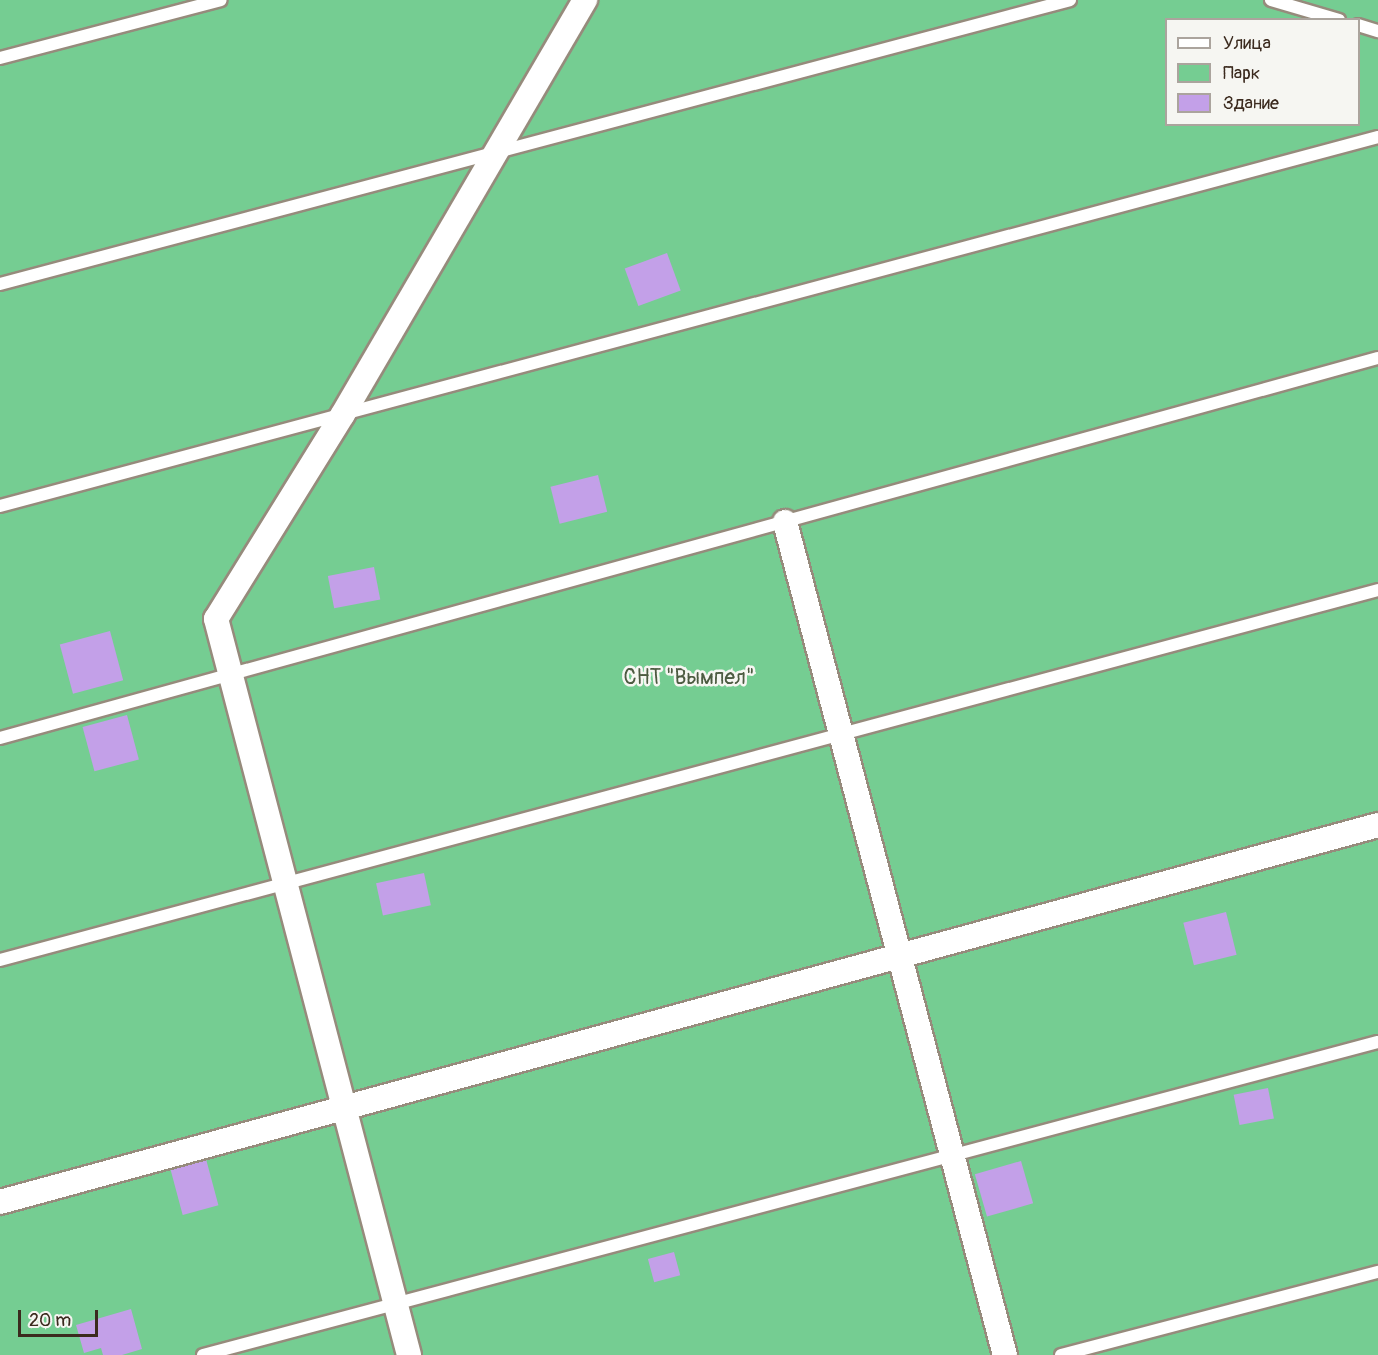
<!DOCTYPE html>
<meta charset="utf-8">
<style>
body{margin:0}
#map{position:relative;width:1378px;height:1355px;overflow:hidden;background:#f0ecd9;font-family:Pangolin,sans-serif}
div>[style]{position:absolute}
.green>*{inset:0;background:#75cd92}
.building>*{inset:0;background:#c3a0e8;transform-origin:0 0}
.roads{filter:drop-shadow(2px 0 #968b7c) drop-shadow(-2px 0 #968b7c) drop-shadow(0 2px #968b7c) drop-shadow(0 -2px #968b7c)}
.lane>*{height:12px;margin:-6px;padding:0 6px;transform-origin:6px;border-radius:6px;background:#fff}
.street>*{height:24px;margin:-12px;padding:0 12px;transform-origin:12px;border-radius:12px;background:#fff}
span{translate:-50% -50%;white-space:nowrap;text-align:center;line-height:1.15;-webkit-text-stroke:5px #f6f6f2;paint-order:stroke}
.park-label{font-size:21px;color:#4c5b41}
.legend{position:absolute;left:1165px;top:18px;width:195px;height:108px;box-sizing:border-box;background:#f6f6f2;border:2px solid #aba49d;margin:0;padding:8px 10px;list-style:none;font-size:18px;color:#3b2a1e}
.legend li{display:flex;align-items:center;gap:12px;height:30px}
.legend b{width:30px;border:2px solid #aba49d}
.scale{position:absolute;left:18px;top:1310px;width:80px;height:27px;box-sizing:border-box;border:3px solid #3b2a1e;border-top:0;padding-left:8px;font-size:18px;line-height:21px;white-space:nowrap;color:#3b2a1e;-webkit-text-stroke:4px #f6f6f2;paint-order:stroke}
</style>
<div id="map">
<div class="green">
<div style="clip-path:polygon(evenodd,0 0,1378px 0,1378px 1355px,0 1355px,0 0,1166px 20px,1358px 20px,1358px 124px,1166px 124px,1166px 20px)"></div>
</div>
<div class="building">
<div style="left:667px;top:253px;width:40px;height:45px;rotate:70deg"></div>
<div style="left:598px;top:475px;width:38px;height:49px;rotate:76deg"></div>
<div style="left:374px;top:567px;width:33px;height:47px;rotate:79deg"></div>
<div style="left:110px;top:631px;width:51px;height:52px;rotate:75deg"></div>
<div style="left:127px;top:715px;width:46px;height:46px;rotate:75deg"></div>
<div style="left:424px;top:873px;width:33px;height:49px;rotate:78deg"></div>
<div style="left:1226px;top:912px;width:44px;height:44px;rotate:76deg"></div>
<div style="left:1268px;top:1088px;width:31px;height:35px;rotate:79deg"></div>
<div style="left:206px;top:1159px;width:48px;height:37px;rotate:75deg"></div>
<div style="left:1021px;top:1161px;width:44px;height:48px;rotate:74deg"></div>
<div style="left:674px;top:1252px;width:24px;height:27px;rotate:75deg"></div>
<div style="clip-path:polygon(131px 1309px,142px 1349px,122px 1355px,103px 1355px,101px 1348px,84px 1353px,76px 1325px)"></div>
</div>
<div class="roads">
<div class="lane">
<div style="left:1271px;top:0;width:71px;rotate:16.4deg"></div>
<div style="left:1358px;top:25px;width:21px;rotate:17deg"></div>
<div style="left:0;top:58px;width:228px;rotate:-14.7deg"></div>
<div style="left:0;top:284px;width:1107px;rotate:-14.86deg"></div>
<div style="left:0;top:506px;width:1427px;rotate:-14.99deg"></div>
<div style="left:0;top:738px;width:1429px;rotate:-15.42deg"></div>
<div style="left:0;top:960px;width:1427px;rotate:-15.03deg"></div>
<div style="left:203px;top:1355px;width:1216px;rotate:-14.92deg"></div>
<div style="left:1061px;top:1355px;width:328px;rotate:-14.7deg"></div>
</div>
<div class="street">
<div style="left:785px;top:522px;width:862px;rotate:75.21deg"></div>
<div style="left:0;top:1202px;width:1429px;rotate:-15.3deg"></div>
<div style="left:409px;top:1355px;width:761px;rotate:-104.69deg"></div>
<div style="left:216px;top:619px;width:241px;rotate:-58.2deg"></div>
<div style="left:343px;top:414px;width:480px;rotate:-59.7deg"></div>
</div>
</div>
<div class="park-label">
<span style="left:689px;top:678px">СНТ "Вымпел"</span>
</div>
<ul class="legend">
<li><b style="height:8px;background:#fff"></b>Улица</li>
<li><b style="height:16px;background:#75cd92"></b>Парк</li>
<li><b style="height:16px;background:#c3a0e8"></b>Здание</li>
</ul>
<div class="scale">20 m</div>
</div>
